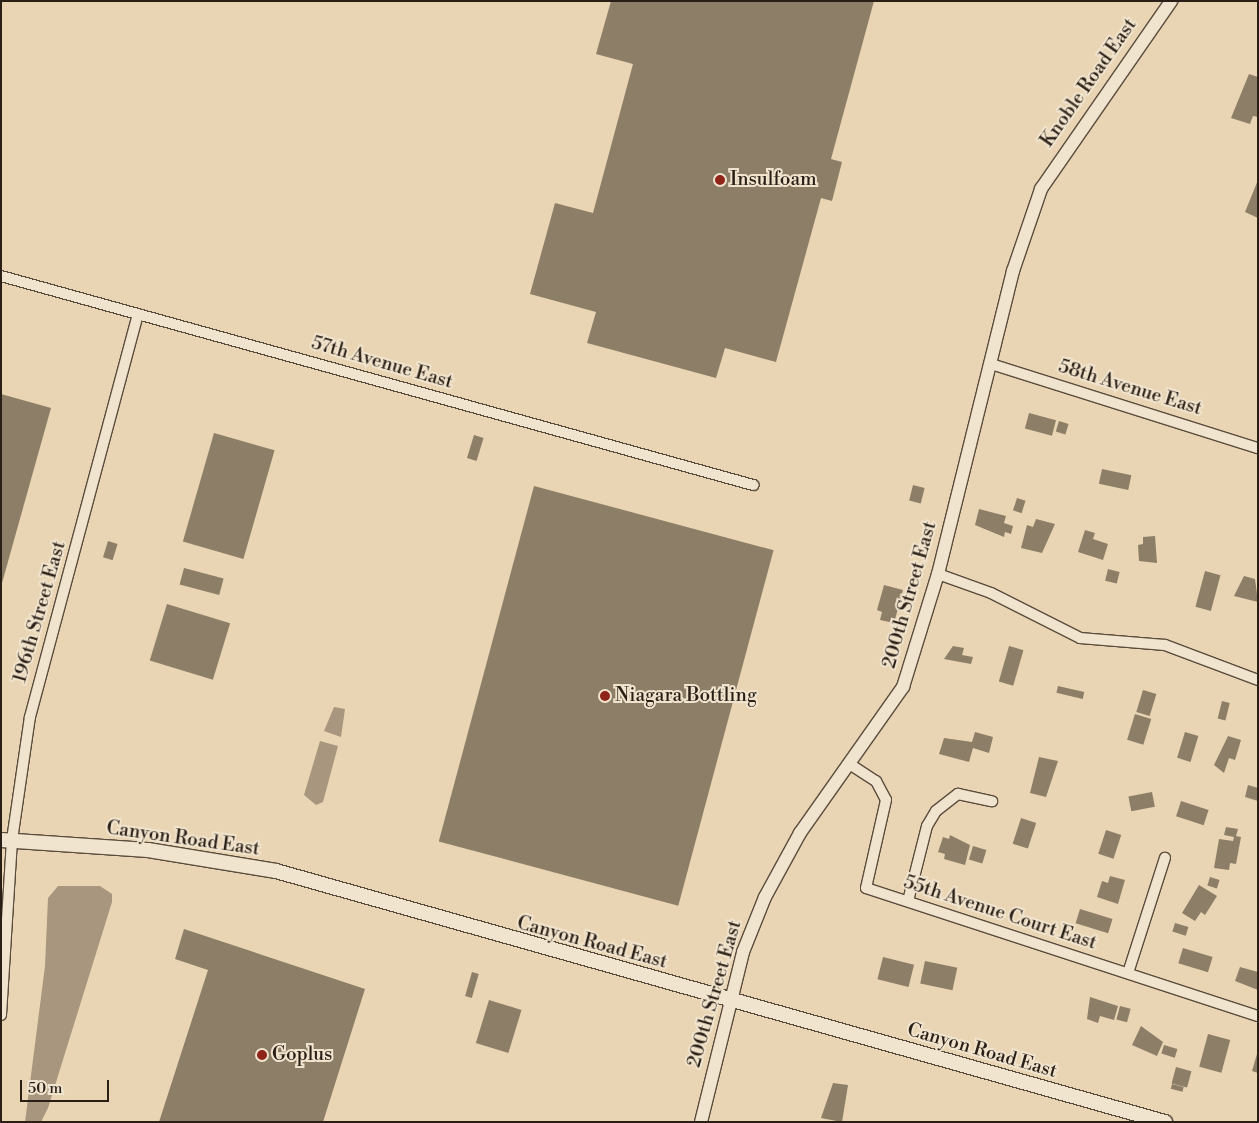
<!DOCTYPE html>
<style>
body{margin:0}
#map{position:relative;width:1259px;height:1123px;overflow:hidden;background:#e9d5b3;font-family:"Libre Bodoni",serif}
div>[style]{position:absolute}
.water>*{inset:0;background:#a8977e}
.building>*{inset:0;background:#8d7e68;transform-origin:0 0}
.roads{filter:drop-shadow(1px 0 #5a4c3d) drop-shadow(-1px 0 #5a4c3d) drop-shadow(0 1px #5a4c3d) drop-shadow(0 -1px #5a4c3d)}
.minor>*{height:10px;margin:-5px;padding:0 5px;transform-origin:5px;border-radius:5px;background:#f1e4ce}
.tertiary>*{height:12px;margin:-6px;padding:0 6px;transform-origin:6px;border-radius:6px;background:#f1e4ce}
.secondary>*{height:14px;margin:-7px;padding:0 7px;transform-origin:7px;border-radius:7px;background:#f1e4ce}
.dots>*{width:14px;height:14px;translate:-50% -50%;box-sizing:border-box;border:2px solid #f1e4ce;border-radius:50%}
span{translate:-50% -50%;white-space:nowrap;text-align:center;line-height:1.15;-webkit-text-stroke:4px #f1e4ce;paint-order:stroke}
.street-label{font-size:19px;color:#2a1f16}
.poi-label{font-size:19px;color:#2a1f16}
.left{translate:0 -50%;text-align:left}
.frame{position:absolute;inset:0;border:2px solid #2a1f16;pointer-events:none}
.scale{position:absolute;left:20px;top:1080px;width:89px;height:22px;box-sizing:border-box;border:2px solid #2a1f16;border-top:0;padding-left:6px;font-size:15px;line-height:18px;white-space:nowrap;color:#2a1f16;-webkit-text-stroke:4px #f1e4ce;paint-order:stroke}
</style>
<div id="map">
<div class="water">
<div style="clip-path:polygon(334px 707px,345px 709px,341px 737px,324px 731px)"></div>
<div style="clip-path:polygon(320px 741px,338px 746px,323px 802px,316px 805px,304px 795px)"></div>
<div style="clip-path:polygon(58px 886px,100px 886px,112px 894px,112px 902px,48px 1108px,41px 1122px,25px 1122px,45px 966px,48px 898px)"></div>
</div>
<div class="building">
<div style="clip-path:polygon(611px 1px,874px 1px,831px 159px,842px 162px,832px 201px,821px 198px,776px 362px,725px 348px,716px 378px,587px 343px,596px 312px,530px 294px,555px 203px,593px 213px,633px 64px,596px 54px)"></div>
<div style="clip-path:polygon(1249px 74px,1258px 77px,1258px 117px,1253px 116px,1250px 124px,1231px 118px)"></div>
<div style="clip-path:polygon(1258px 180px,1258px 218px,1245px 212px)"></div>
<div style="clip-path:polygon(1px 394px,51px 408px,2px 583px,1px 583px)"></div>
<div style="left:1029px;top:413px;width:28px;height:16px;rotate:15deg"></div>
<div style="left:1059px;top:421px;width:10px;height:11px;rotate:17deg"></div>
<div style="left:214px;top:433px;width:63px;height:113px;rotate:16deg"></div>
<div style="left:474px;top:435px;width:10px;height:24px;rotate:17deg"></div>
<div style="left:1102px;top:469px;width:30px;height:15px;rotate:12deg"></div>
<div style="left:913px;top:485px;width:12px;height:16px;rotate:14deg"></div>
<div style="left:534px;top:486px;width:248px;height:368px;rotate:15deg"></div>
<div style="left:1017px;top:498px;width:9px;height:13px;rotate:18deg"></div>
<div style="clip-path:polygon(979px 509px,1006px 516px,1004px 523px,1013px 526px,1011px 534px,1005px 532px,1004px 537px,975px 525px)"></div>
<div style="clip-path:polygon(1036px 519px,1055px 524px,1042px 553px,1021px 548px,1027px 525px,1033px 527px)"></div>
<div style="clip-path:polygon(1085px 530px,1095px 533px,1093px 539px,1108px 544px,1103px 560px,1078px 552px)"></div>
<div style="clip-path:polygon(1155px 536px,1157px 563px,1139px 561px,1138px 545px,1143px 544px,1143px 537px)"></div>
<div style="left:108px;top:541px;width:10px;height:17px;rotate:17deg"></div>
<div style="left:184px;top:568px;width:41px;height:17px;rotate:15deg"></div>
<div style="left:1108px;top:569px;width:12px;height:12px;rotate:14deg"></div>
<div style="left:1205px;top:571px;width:16px;height:37px;rotate:15deg"></div>
<div style="clip-path:polygon(1244px 576px,1255px 579px,1258px 602px,1234px 596px)"></div>
<div style="clip-path:polygon(884px 585px,903px 590px,894px 623px,880px 620px,882px 612px,877px 610px)"></div>
<div style="left:167px;top:604px;width:66px;height:59px;rotate:17deg"></div>
<div style="clip-path:polygon(953px 646px,964px 648px,962px 655px,973px 657px,971px 664px,944px 659px)"></div>
<div style="left:1009px;top:646px;width:15px;height:37px;rotate:16deg"></div>
<div style="left:1058px;top:686px;width:27px;height:7px;rotate:13deg"></div>
<div style="left:1143px;top:690px;width:14px;height:23px;rotate:17deg"></div>
<div style="left:1222px;top:701px;width:8px;height:18px;rotate:14deg"></div>
<div style="left:1135px;top:714px;width:17px;height:27px;rotate:17deg"></div>
<div style="clip-path:polygon(975px 732px,993px 737px,989px 753px,973px 748px,969px 762px,939px 754px,944px 738px,972px 742px)"></div>
<div style="left:1185px;top:732px;width:14px;height:27px;rotate:17deg"></div>
<div style="clip-path:polygon(1228px 736px,1241px 740px,1235px 760px,1229px 758px,1224px 773px,1214px 765px)"></div>
<div style="clip-path:polygon(1039px 757px,1058px 761px,1046px 797px,1030px 793px)"></div>
<div style="clip-path:polygon(1248px 785px,1258px 788px,1258px 801px,1245px 797px)"></div>
<div style="left:1152px;top:792px;width:15px;height:24px;rotate:79deg"></div>
<div style="left:1181px;top:801px;width:29px;height:16px;rotate:18deg"></div>
<div style="left:1021px;top:818px;width:16px;height:27px;rotate:18deg"></div>
<div style="clip-path:polygon(1226px 827px,1238px 829px,1236px 836px,1241px 837px,1236px 864px,1230px 863px,1229px 870px,1214px 868px,1219px 839px,1233px 841px,1234px 837px,1224px 835px)"></div>
<div style="left:1106px;top:830px;width:16px;height:25px;rotate:18deg"></div>
<div style="clip-path:polygon(950px 835px,970px 845px,965px 865px,944px 859px,945px 854px,938px 852px,943px 837px,949px 839px)"></div>
<div style="left:973px;top:846px;width:14px;height:14px;rotate:17deg"></div>
<div style="clip-path:polygon(1110px 876px,1125px 880px,1118px 904px,1097px 897px,1102px 881px,1108px 883px)"></div>
<div style="left:1210px;top:877px;width:10px;height:9px;rotate:17deg"></div>
<div style="clip-path:polygon(1199px 885px,1217px 896px,1205px 915px,1201px 912px,1195px 921px,1182px 913px)"></div>
<div style="left:1080px;top:909px;width:34px;height:15px;rotate:17deg"></div>
<div style="left:1175px;top:923px;width:14px;height:9px;rotate:17deg"></div>
<div style="clip-path:polygon(184px 929px,365px 989px,323px 1122px,159px 1122px,208px 970px,175px 959px)"></div>
<div style="left:1183px;top:948px;width:31px;height:16px;rotate:17deg"></div>
<div style="left:883px;top:957px;width:32px;height:23px;rotate:14deg"></div>
<div style="left:925px;top:961px;width:33px;height:23px;rotate:12deg"></div>
<div style="clip-path:polygon(1240px 967px,1258px 972px,1258px 990px,1235px 981px)"></div>
<div style="left:472px;top:972px;width:7px;height:25px;rotate:16deg"></div>
<div style="clip-path:polygon(1090px 997px,1118px 1006px,1114px 1020px,1100px 1016px,1098px 1023px,1087px 1019px)"></div>
<div style="left:489px;top:1000px;width:34px;height:45px;rotate:17deg"></div>
<div style="left:1120px;top:1006px;width:11px;height:14px;rotate:15deg"></div>
<div style="clip-path:polygon(1141px 1026px,1163px 1042px,1157px 1056px,1132px 1045px)"></div>
<div style="left:1208px;top:1034px;width:23px;height:34px;rotate:15deg"></div>
<div style="left:1164px;top:1045px;width:14px;height:9px;rotate:17deg"></div>
<div style="clip-path:polygon(1257px 1054px,1258px 1054px,1258px 1073px,1252px 1071px)"></div>
<div style="left:1176px;top:1067px;width:16px;height:17px;rotate:15deg"></div>
<div style="clip-path:polygon(833px 1083px,848px 1085px,842px 1122px,821px 1118px)"></div>
<div style="left:1172px;top:1084px;width:12px;height:5px;rotate:14deg"></div>
</div>
<div class="roads">
<div class="minor">
<div style="left:1px;top:276px;width:781px;rotate:15.53deg"></div>
<div style="left:991px;top:364px;width:280px;rotate:17.5deg"></div>
<div style="left:938px;top:574px;width:56px;rotate:19.7deg"></div>
<div style="left:991px;top:593px;width:100px;rotate:26.8deg"></div>
<div style="left:1080px;top:638px;width:85px;rotate:4.7deg"></div>
<div style="left:1165px;top:645px;width:99px;rotate:20.6deg"></div>
<div style="left:851px;top:765px;width:30px;rotate:33deg"></div>
<div style="left:876px;top:781px;width:21px;rotate:62deg"></div>
<div style="left:886px;top:800px;width:90px;rotate:102.8deg"></div>
<div style="left:866px;top:888px;width:412px;rotate:18.1deg"></div>
<div style="left:908px;top:901px;width:77px;rotate:-75.8deg"></div>
<div style="left:927px;top:826px;width:17px;rotate:-59deg"></div>
<div style="left:936px;top:811px;width:28px;rotate:-38deg"></div>
<div style="left:958px;top:794px;width:35px;rotate:12deg"></div>
<div style="left:1128px;top:973px;width:121px;rotate:-72.2deg"></div>
<div style="left:1px;top:1015px;width:175px;rotate:-86.4deg"></div>
<div style="left:12px;top:840px;width:124px;rotate:-81.7deg"></div>
<div style="left:30px;top:717px;width:417px;rotate:-75deg"></div>
</div>
<div class="tertiary">
<div style="left:701px;top:1122px;width:175px;rotate:-76.1deg"></div>
<div style="left:743px;top:952px;width:59px;rotate:-68.2deg"></div>
<div style="left:765px;top:897px;width:73px;rotate:-61.3deg"></div>
<div style="left:800px;top:833px;width:179px;rotate:-54.8deg"></div>
<div style="left:903px;top:687px;width:118px;rotate:-72.8deg"></div>
<div style="left:938px;top:574px;width:312px;rotate:-76.1deg"></div>
<div style="left:1013px;top:271px;width:87px;rotate:-71.1deg"></div>
<div style="left:1041px;top:189px;width:229px;rotate:-55.3deg"></div>
</div>
<div class="secondary">
<div style="left:1px;top:840px;width:147px;rotate:3.9deg"></div>
<div style="left:148px;top:850px;width:130px;rotate:9.3deg"></div>
<div style="left:276px;top:871px;width:924px;rotate:15.77deg"></div>
</div>
</div>
<div class="dots">
<div style="left:720px;top:180px;background:#8f2418"></div>
<div style="left:605px;top:696px;background:#8f2418"></div>
<div style="left:262px;top:1055px;background:#8f2418"></div>
</div>
<div class="street-label">
<span style="left:1089px;top:83px;rotate:-55deg">Knoble Road East</span>
<span style="left:382px;top:363px;rotate:16deg">57th Avenue East</span>
<span style="left:1130px;top:388px;rotate:17deg">58th Avenue East</span>
<span style="left:910px;top:595px;rotate:-74deg">200th Street East</span>
<span style="left:40px;top:612px;rotate:-74deg">196th Street East</span>
<span style="left:183px;top:839px;rotate:8deg">Canyon Road East</span>
<span style="left:1000px;top:913px;rotate:18deg">55th Avenue Court East</span>
<span style="left:592px;top:943px;rotate:15deg">Canyon Road East</span>
<span style="left:715px;top:994px;rotate:-74deg">200th Street East</span>
<span style="left:982px;top:1051px;rotate:16deg">Canyon Road East</span>
</div>
<div class="poi-label">
<span class="left" style="left:730px;top:180px">Insulfoam</span>
<span class="left" style="left:615px;top:696px">Niagara Bottling</span>
<span class="left" style="left:272px;top:1055px">Goplus</span>
</div>
<div class="frame"></div>
<div class="scale">50 m</div>
</div>
